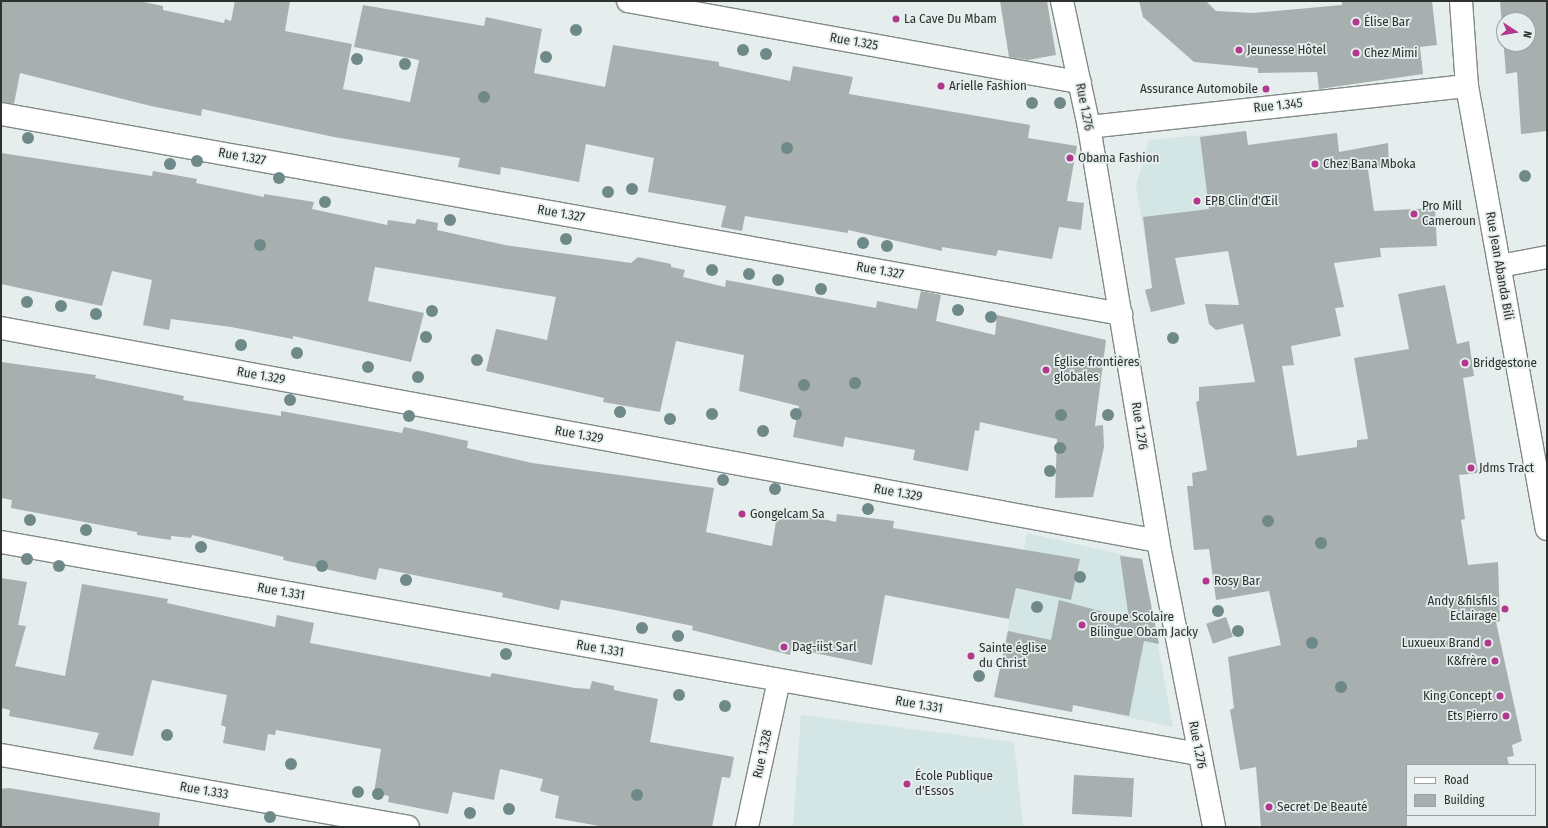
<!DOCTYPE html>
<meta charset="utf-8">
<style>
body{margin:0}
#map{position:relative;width:1548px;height:828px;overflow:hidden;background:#e5eded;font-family:"Fira Sans Condensed",sans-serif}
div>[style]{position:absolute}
.built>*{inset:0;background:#d3e5e4}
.building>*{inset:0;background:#a7afaf;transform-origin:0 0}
.roads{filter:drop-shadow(1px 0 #828a89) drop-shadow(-1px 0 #828a89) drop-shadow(0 1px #828a89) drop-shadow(0 -1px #828a89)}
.street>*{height:22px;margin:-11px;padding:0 11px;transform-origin:11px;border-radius:11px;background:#fff}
.primary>*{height:22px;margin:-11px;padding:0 11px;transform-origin:11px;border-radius:11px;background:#fff}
.trees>*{width:12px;height:12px;margin:-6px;border-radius:50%;background:#6f8989}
.dots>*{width:11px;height:11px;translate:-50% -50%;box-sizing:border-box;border:2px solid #e5eded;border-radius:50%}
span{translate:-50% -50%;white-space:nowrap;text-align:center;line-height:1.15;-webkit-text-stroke:3.5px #e5eded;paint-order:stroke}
.poi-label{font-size:13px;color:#2d3130}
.left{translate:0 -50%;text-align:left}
.right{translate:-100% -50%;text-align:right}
.street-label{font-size:13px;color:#2d3130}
.frame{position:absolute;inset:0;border:2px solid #2d3130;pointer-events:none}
.legend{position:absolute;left:1406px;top:764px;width:130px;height:52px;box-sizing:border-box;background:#e5eded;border:1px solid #9ba2a1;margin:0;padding:5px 7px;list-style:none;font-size:12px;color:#2d3130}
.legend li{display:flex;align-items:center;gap:8px;height:20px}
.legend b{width:20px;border:1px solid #9ba2a1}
.north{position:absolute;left:1496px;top:12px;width:40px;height:40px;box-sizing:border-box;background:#e5eded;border:1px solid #9ba2a1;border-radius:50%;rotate:102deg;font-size:11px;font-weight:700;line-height:16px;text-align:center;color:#2d3130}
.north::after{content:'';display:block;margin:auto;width:14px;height:18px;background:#b1388d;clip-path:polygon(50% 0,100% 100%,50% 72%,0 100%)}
</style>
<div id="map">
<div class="built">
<div style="clip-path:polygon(1246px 131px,1260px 247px,1149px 261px,1136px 186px,1149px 140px)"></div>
<div style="clip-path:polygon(1027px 533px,1142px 559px,1173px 727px,1073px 705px,1072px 712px,994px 697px)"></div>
<div style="clip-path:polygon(801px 715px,1014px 742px,1023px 827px,793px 827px)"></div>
</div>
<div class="building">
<div style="clip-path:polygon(1px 1px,139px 1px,163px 6px,163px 10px,224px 23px,225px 19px,231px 21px,235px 1px,290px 1px,285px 31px,352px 44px,343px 89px,410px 102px,419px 60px,354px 47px,363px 5px,484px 26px,486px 17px,542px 29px,534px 73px,605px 87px,613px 45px,719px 62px,719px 66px,790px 81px,793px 66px,853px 77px,849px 94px,1030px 125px,1028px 138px,1077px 146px,1067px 201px,1084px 203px,1081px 230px,1059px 227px,1052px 259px,998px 250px,996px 256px,942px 247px,942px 251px,848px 230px,848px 233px,745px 216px,742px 231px,721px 227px,726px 206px,648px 192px,654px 158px,586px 144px,579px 182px,501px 167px,500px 175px,458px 167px,460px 158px,334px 137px,202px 109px,201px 116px,151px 106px,20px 73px,14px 104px,1px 102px)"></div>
<div style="clip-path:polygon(1000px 1px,1047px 1px,1056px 55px,1028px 60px,1009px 57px)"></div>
<div style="clip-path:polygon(1139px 1px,1206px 1px,1216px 11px,1253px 13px,1342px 5px,1342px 1px,1432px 1px,1437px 45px,1420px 47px,1423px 74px,1319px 89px,1317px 72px,1258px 73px,1258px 68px,1194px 62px,1143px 17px)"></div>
<div style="clip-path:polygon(evenodd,1500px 1px,1547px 1px,1547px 131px,1521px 134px,1517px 72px,1506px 74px,1500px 1px,1504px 20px,1528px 20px,1528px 44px,1504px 44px,1504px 20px)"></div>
<div style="clip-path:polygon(1246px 131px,1248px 145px,1337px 133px,1339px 152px,1388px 143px,1389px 167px,1368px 170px,1374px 211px,1435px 208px,1437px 246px,1380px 248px,1381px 257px,1334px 263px,1344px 307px,1335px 308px,1341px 336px,1291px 346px,1294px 365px,1282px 366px,1297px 456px,1357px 447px,1357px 440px,1368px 439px,1354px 358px,1409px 349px,1398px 294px,1445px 285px,1457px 344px,1469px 341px,1474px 376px,1463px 378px,1478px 473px,1459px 475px,1465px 519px,1461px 520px,1468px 565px,1498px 562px,1500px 621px,1496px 622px,1522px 741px,1512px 745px,1514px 756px,1507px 757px,1509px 765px,1407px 765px,1407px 827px,1261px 827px,1256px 767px,1240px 770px,1230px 710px,1234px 708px,1228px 657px,1281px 645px,1269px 591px,1216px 600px,1209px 549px,1194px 550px,1187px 486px,1193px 486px,1192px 473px,1207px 470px,1196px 402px,1199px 401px,1199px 387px,1255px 382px,1243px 324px,1216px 330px,1209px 324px,1205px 304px,1239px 305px,1228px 251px,1175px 258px,1185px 304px,1151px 312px,1145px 290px,1152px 288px,1143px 217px,1209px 209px,1200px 137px)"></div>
<div style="clip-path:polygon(1px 153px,152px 176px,153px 171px,197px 179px,196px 183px,264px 197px,264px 194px,314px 202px,312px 209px,387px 225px,388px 220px,415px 224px,417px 219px,438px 223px,437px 230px,505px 245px,631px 263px,638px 257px,671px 264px,671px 267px,685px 270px,683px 277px,725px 287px,726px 280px,876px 308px,877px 301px,917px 309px,921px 291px,941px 295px,936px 321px,995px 335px,997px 315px,1106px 340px,1095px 426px,1103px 425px,1104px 447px,1093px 497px,1055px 498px,1057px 439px,980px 422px,979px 431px,975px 430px,968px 471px,913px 460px,915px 450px,845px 437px,843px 447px,793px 437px,799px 406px,739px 391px,744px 355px,676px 341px,660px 412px,603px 402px,604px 398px,486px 371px,496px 329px,547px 340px,556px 297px,375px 267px,368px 301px,424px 313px,411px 362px,293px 336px,293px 339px,231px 327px,171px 319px,169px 330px,143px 325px,152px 280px,112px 271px,102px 306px,1px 284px)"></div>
<div style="clip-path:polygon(1px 362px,96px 375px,95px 378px,184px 396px,183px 400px,226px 407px,281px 416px,281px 411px,402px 433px,404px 427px,468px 441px,467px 448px,532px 463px,714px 488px,706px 532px,772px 546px,777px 515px,801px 519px,802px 514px,836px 522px,837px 514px,894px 521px,893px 528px,1080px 559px,1071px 600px,1016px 588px,1009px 619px,885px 595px,872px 665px,791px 648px,790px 655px,692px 630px,693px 626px,620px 611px,561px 600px,559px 610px,502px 597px,503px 593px,379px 568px,376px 580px,283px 560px,284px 557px,192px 535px,191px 538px,171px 536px,171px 540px,137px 535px,137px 532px,11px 508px,12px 500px,1px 498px)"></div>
<div style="clip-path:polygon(1120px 556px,1142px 559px,1159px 644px,1144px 641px,1129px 716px,1073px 705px,1072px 712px,994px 697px,1008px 631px,1051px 640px,1059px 600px,1129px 619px)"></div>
<div style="clip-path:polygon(1px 578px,27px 582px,18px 625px,26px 626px,15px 666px,65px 676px,82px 584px,168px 599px,167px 603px,275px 627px,277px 615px,314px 623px,310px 643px,490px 677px,492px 673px,575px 688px,590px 689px,592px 681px,614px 686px,614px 690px,658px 699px,650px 742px,734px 757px,730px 778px,722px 777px,712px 827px,605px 827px,555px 818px,559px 796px,540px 791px,543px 779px,500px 769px,494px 800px,453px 792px,448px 814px,388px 802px,389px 796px,374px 793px,381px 749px,276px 730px,275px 735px,268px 734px,265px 751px,223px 743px,226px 727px,221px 725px,227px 695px,152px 680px,133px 756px,93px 749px,99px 733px,9px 716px,10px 710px,1px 708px)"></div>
<div style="left:1226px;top:617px;width:21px;height:21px;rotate:71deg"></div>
<div style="left:1074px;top:775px;width:60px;height:39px;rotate:3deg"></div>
<div style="clip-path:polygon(9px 788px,160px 813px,159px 827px,1px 827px,1px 789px)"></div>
</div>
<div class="roads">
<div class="street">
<div style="left:628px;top:1px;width:459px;rotate:10.2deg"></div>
<div style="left:1062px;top:1px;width:129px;rotate:77.9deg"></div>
<div style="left:1089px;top:127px;width:420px;rotate:80.5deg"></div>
<div style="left:1158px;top:541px;width:291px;rotate:78.9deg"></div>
<div style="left:1px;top:114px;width:1138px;rotate:10.12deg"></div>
<div style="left:1089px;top:127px;width:380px;rotate:-6.2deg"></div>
<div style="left:1500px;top:266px;width:48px;rotate:-10.8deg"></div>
<div style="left:1px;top:328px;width:1176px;rotate:10.43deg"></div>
<div style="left:1px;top:542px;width:1217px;rotate:10.04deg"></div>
<div style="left:1px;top:755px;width:413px;rotate:10deg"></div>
<div style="left:747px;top:827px;width:150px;rotate:-77.7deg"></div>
</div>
<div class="primary">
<div style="left:1461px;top:1px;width:85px;rotate:86deg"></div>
<div style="left:1467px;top:86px;width:450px;rotate:79.8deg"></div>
</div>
</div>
<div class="trees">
<div style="left:576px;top:30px"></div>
<div style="left:743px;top:50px"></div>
<div style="left:766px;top:54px"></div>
<div style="left:546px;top:57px"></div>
<div style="left:357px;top:59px"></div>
<div style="left:405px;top:64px"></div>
<div style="left:484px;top:97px"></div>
<div style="left:1032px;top:103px"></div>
<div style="left:1060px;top:103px"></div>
<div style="left:28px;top:138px"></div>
<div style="left:787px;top:148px"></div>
<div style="left:197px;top:161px"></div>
<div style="left:170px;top:164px"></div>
<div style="left:1525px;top:176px"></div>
<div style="left:279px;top:178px"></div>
<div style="left:632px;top:189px"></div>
<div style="left:608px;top:192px"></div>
<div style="left:325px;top:202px"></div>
<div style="left:450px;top:220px"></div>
<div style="left:566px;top:239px"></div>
<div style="left:863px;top:243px"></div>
<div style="left:260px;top:245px"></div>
<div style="left:887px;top:246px"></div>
<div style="left:712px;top:270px"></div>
<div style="left:749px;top:274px"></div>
<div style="left:778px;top:280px"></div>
<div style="left:821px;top:289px"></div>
<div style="left:27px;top:302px"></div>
<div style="left:61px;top:306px"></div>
<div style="left:958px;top:310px"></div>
<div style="left:432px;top:311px"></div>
<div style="left:96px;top:314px"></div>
<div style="left:991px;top:317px"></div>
<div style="left:426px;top:337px"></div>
<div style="left:1173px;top:338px"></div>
<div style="left:241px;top:345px"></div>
<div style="left:297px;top:353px"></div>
<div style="left:477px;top:360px"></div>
<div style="left:368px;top:367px"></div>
<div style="left:418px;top:377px"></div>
<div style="left:855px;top:383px"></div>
<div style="left:804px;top:385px"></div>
<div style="left:290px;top:400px"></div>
<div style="left:620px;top:412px"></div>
<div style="left:712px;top:414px"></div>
<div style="left:796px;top:414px"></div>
<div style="left:1061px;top:415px"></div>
<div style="left:1108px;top:415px"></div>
<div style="left:409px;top:416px"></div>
<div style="left:670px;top:419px"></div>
<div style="left:763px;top:431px"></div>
<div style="left:1060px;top:448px"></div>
<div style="left:1050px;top:471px"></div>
<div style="left:723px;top:480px"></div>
<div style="left:775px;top:489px"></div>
<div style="left:868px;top:509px"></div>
<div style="left:30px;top:520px"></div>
<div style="left:1268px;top:521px"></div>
<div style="left:86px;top:530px"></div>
<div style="left:1321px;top:543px"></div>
<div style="left:201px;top:547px"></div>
<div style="left:27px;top:559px"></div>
<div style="left:59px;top:566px"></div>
<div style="left:322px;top:566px"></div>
<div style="left:1080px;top:577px"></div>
<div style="left:406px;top:580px"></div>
<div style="left:1037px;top:607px"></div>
<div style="left:1218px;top:611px"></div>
<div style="left:642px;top:628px"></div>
<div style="left:1238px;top:631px"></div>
<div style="left:678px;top:636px"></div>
<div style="left:1312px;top:643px"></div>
<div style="left:506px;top:654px"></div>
<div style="left:979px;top:676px"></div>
<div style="left:1341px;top:687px"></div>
<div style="left:679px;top:695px"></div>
<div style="left:725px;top:706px"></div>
<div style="left:167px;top:735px"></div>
<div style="left:291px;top:764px"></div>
<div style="left:358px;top:792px"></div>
<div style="left:378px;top:794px"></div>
<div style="left:637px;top:795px"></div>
<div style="left:509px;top:809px"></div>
<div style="left:470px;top:813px"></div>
<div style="left:270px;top:817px"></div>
</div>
<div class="dots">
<div style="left:896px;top:19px;background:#b1388d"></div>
<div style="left:1356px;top:22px;background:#b1388d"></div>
<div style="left:1239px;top:50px;background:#b1388d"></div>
<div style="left:1356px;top:53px;background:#b1388d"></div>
<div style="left:941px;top:86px;background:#b1388d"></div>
<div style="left:1266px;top:89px;background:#b1388d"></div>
<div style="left:1070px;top:158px;background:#b1388d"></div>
<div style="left:1315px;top:164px;background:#b1388d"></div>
<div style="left:1197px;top:201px;background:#b1388d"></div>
<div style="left:1414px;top:214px;background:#b1388d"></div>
<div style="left:1465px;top:363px;background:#b1388d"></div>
<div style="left:1046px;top:370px;background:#b1388d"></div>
<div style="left:1471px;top:468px;background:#b1388d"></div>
<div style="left:742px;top:514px;background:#b1388d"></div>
<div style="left:1206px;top:581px;background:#b1388d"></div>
<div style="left:1505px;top:609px;background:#b1388d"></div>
<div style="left:1082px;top:625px;background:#b1388d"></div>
<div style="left:1488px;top:643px;background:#b1388d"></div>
<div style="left:784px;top:647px;background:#b1388d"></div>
<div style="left:971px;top:656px;background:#b1388d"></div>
<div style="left:1495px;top:661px;background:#b1388d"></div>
<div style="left:1500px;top:696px;background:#b1388d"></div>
<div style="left:1506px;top:716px;background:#b1388d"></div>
<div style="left:907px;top:784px;background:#b1388d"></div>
<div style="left:1269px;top:807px;background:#b1388d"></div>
</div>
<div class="poi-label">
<span class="left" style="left:904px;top:19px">La Cave Du Mbam</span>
<span class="left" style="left:1364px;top:22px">Élise Bar</span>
<span class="left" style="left:1247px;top:50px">Jeunesse Hôtel</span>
<span class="left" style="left:1364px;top:53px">Chez Mimi</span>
<span class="left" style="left:949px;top:86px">Arielle Fashion</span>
<span class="right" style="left:1258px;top:89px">Assurance Automobile</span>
<span class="left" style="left:1078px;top:158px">Obama Fashion</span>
<span class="left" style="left:1323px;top:164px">Chez Bana Mboka</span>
<span class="left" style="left:1205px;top:201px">EPB Clin d'Œil</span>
<span class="left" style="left:1422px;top:214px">Pro Mill<br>Cameroun</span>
<span class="left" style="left:1054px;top:370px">Église frontières<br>globales</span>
<span class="left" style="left:1473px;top:363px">Bridgestone</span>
<span class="left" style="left:1479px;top:468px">Jdms Tract</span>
<span class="left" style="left:750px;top:514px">Gongelcam Sa</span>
<span class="left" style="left:1214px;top:581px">Rosy Bar</span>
<span class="right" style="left:1497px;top:609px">Andy &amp;filsfils<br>Eclairage</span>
<span class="left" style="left:1090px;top:625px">Groupe Scolaire<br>Bilingue Obam Jacky</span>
<span class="right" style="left:1480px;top:643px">Luxueux Brand</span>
<span class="left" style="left:792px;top:647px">Dag-iist Sarl</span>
<span class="left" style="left:979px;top:656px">Sainte église<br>du Christ</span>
<span class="right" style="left:1487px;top:661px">K&amp;frère</span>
<span class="right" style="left:1492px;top:696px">King Concept</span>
<span class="right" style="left:1498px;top:716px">Ets Pierro</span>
<span class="left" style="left:915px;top:784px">École Publique<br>d'Essos</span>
<span class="left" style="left:1277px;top:807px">Secret De Beauté</span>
</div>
<div class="street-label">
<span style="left:854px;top:42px;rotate:10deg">Rue 1.325</span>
<span style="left:1278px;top:106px;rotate:-6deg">Rue 1.345</span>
<span style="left:1084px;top:107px;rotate:79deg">Rue 1.276</span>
<span style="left:242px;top:157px;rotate:10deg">Rue 1.327</span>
<span style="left:561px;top:214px;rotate:10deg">Rue 1.327</span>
<span style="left:1499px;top:266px;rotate:80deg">Rue Jean Abanda Bili</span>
<span style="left:880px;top:271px;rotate:10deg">Rue 1.327</span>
<span style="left:261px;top:376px;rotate:10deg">Rue 1.329</span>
<span style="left:1139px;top:426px;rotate:81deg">Rue 1.276</span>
<span style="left:579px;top:435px;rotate:10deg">Rue 1.329</span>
<span style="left:898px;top:493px;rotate:10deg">Rue 1.329</span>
<span style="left:281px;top:592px;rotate:10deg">Rue 1.331</span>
<span style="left:600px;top:649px;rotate:10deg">Rue 1.331</span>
<span style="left:919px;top:705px;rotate:10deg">Rue 1.331</span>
<span style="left:1197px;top:745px;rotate:79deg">Rue 1.276</span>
<span style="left:763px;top:754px;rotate:-78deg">Rue 1.328</span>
<span style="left:204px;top:791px;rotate:10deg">Rue 1.333</span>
</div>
<div class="frame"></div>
<ul class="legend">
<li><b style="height:5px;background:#fff"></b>Road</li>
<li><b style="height:11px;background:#a7afaf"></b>Building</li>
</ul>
<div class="north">N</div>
</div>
